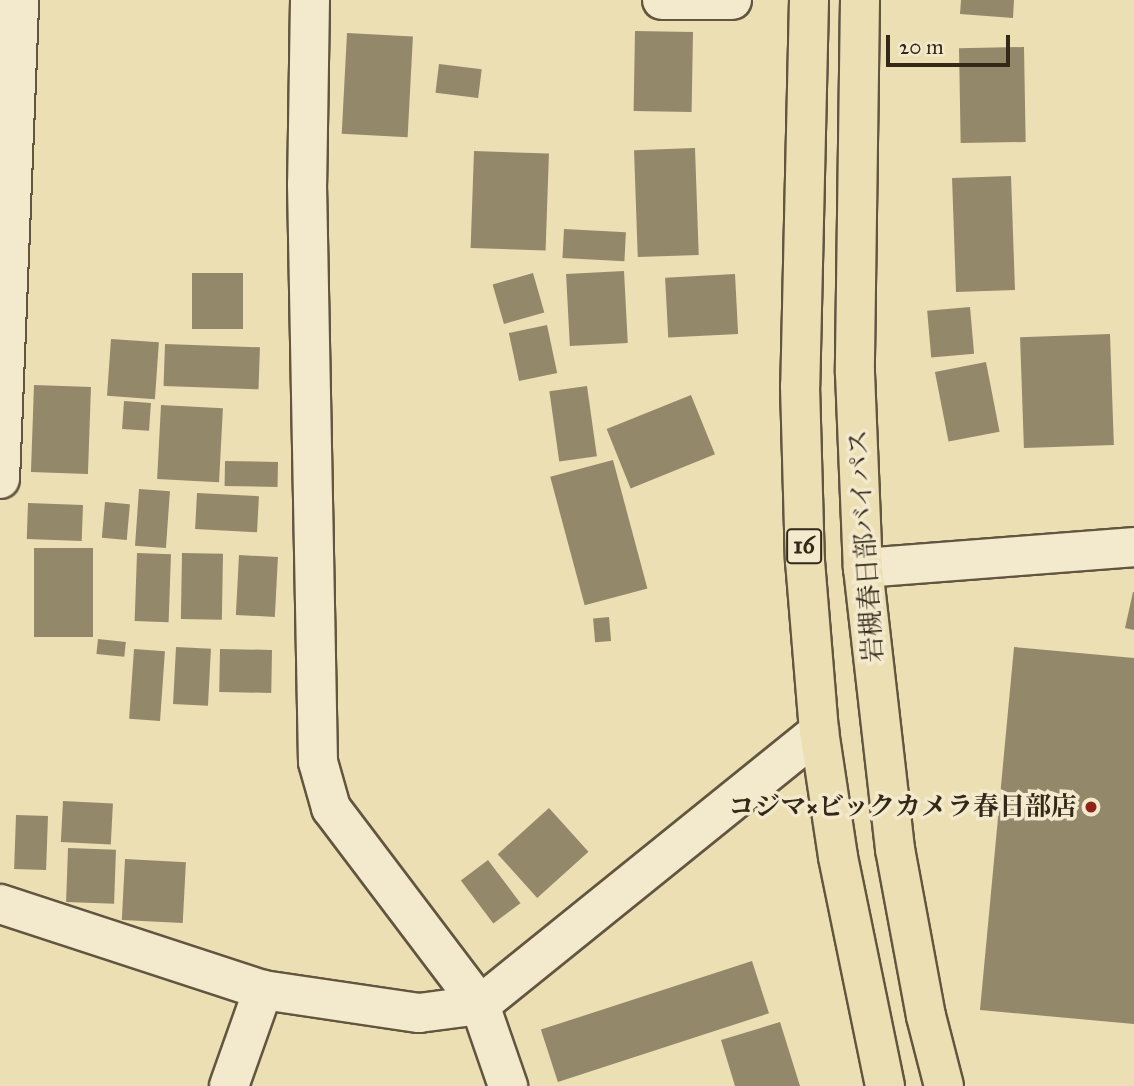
<!DOCTYPE html>
<meta charset="utf-8">
<style>
body{margin:0}
#map{position:relative;width:1134px;height:1086px;overflow:hidden;background:#ecdfb4;font-family:"IM FELL Great Primer","Noto Serif JP",serif}
div>[style]{position:absolute}
.building>*{inset:0;background:#94886a;transform-origin:0 0}
.roads{filter:drop-shadow(2px 0 #625640) drop-shadow(-2px 0 #625640) drop-shadow(0 2px #625640) drop-shadow(0 -2px #625640)}
.street>*{height:38px;margin:-19px;padding:0 19px;transform-origin:19px;border-radius:19px;background:#f3eace}
.highway>*{height:38px;margin:-19px;padding:0 19px;transform-origin:19px;border-radius:19px;background:#ecdfb4}
.dots>*{width:19px;height:19px;translate:-50% -50%;box-sizing:border-box;border:4px solid #f3eace;border-radius:50%}
span{translate:-50% -50%;white-space:nowrap;text-align:center;line-height:1.15;-webkit-text-stroke:7px #f3eace;paint-order:stroke}
.shield-label span{padding:2px 5px;background:#f3eace;border:2px solid;border-radius:5px;-webkit-text-stroke-width:0}
.shield-label{font-size:24px;color:#342919;font-weight:700}
.street-label{font-size:26px;color:#342919}
.poi-label{font-size:26px;color:#342919;font-weight:700}
.right{translate:-100% -50%;text-align:right}
.scale{position:absolute;left:886px;top:35px;width:124px;height:32px;box-sizing:border-box;border:4px solid #342919;border-top:0;padding-left:9px;font-size:21px;line-height:24px;white-space:nowrap;color:#342919;-webkit-text-stroke:5px #f3eace;paint-order:stroke}
</style>
<div id="map">
<div class="building">
<div style="clip-path:polygon(961px 0,1014px 0,1013px 18px,960px 14px)"></div>
<div style="left:635px;top:31px;width:58px;height:80px;rotate:1deg"></div>
<div style="left:347px;top:33px;width:66px;height:101px;rotate:3deg"></div>
<div style="left:1024px;top:47px;width:95px;height:65px;rotate:89deg"></div>
<div style="left:439px;top:64px;width:43px;height:29px;rotate:7deg"></div>
<div style="left:695px;top:148px;width:107px;height:61px;rotate:88deg"></div>
<div style="left:474px;top:151px;width:75px;height:97px;rotate:2deg"></div>
<div style="left:1011px;top:176px;width:114px;height:59px;rotate:88deg"></div>
<div style="left:564px;top:229px;width:62px;height:29px;rotate:3deg"></div>
<div style="left:624px;top:271px;width:72px;height:58px;rotate:87deg"></div>
<div style="left:192px;top:273px;width:51px;height:56px"></div>
<div style="left:533px;top:273px;width:41px;height:42px;rotate:74deg"></div>
<div style="left:735px;top:274px;width:60px;height:70px;rotate:87deg"></div>
<div style="left:970px;top:307px;width:47px;height:43px;rotate:85deg"></div>
<div style="left:547px;top:325px;width:49px;height:39px;rotate:78deg"></div>
<div style="left:1110px;top:334px;width:111px;height:90px;rotate:88deg"></div>
<div style="left:111px;top:339px;width:48px;height:57px;rotate:4deg"></div>
<div style="left:165px;top:344px;width:95px;height:42px;rotate:2deg"></div>
<div style="left:986px;top:362px;width:71px;height:52px;rotate:79deg"></div>
<div style="left:34px;top:385px;width:57px;height:87px;rotate:2deg"></div>
<div style="left:587px;top:386px;width:71px;height:38px;rotate:82deg"></div>
<div style="left:691px;top:395px;width:64px;height:91px;rotate:68deg"></div>
<div style="left:124px;top:401px;width:27px;height:28px;rotate:4deg"></div>
<div style="left:161px;top:405px;width:62px;height:74px;rotate:3deg"></div>
<div style="left:613px;top:460px;width:133px;height:65px;rotate:75deg"></div>
<div style="left:225px;top:461px;width:53px;height:25px;rotate:1deg"></div>
<div style="left:139px;top:489px;width:31px;height:57px;rotate:4deg"></div>
<div style="left:197px;top:493px;width:62px;height:36px;rotate:3deg"></div>
<div style="left:105px;top:502px;width:25px;height:36px;rotate:5deg"></div>
<div style="left:28px;top:503px;width:55px;height:36px;rotate:2deg"></div>
<div style="left:34px;top:548px;width:59px;height:89px"></div>
<div style="left:137px;top:553px;width:34px;height:68px;rotate:2deg"></div>
<div style="left:182px;top:553px;width:41px;height:66px;rotate:1deg"></div>
<div style="left:239px;top:555px;width:39px;height:60px;rotate:3deg"></div>
<div style="clip-path:polygon(1133px 592px,1134px 592px,1134px 630px,1125px 628px)"></div>
<div style="left:609px;top:617px;width:24px;height:16px;rotate:85deg"></div>
<div style="left:98px;top:639px;width:28px;height:15px;rotate:6deg"></div>
<div style="left:176px;top:647px;width:35px;height:57px;rotate:3deg"></div>
<div style="clip-path:polygon(1014px 647px,1134px 658px,1134px 1024px,980px 1010px)"></div>
<div style="left:134px;top:649px;width:31px;height:70px;rotate:4deg"></div>
<div style="left:220px;top:649px;width:52px;height:43px;rotate:1deg"></div>
<div style="left:63px;top:801px;width:50px;height:41px;rotate:3deg"></div>
<div style="left:549px;top:808px;width:59px;height:69px;rotate:48deg"></div>
<div style="left:16px;top:815px;width:32px;height:54px;rotate:2deg"></div>
<div style="left:68px;top:848px;width:48px;height:54px;rotate:2deg"></div>
<div style="left:125px;top:859px;width:61px;height:61px;rotate:3deg"></div>
<div style="left:488px;top:860px;width:54px;height:34px;rotate:53deg"></div>
<div style="left:752px;top:961px;width:55px;height:222px;rotate:72deg"></div>
<div style="clip-path:polygon(780px 1022px,800px 1086px,735px 1086px,721px 1040px)"></div>
</div>
<div class="roads">
<div class="street">
<div style="left:310px;top:0;width:184px;rotate:90.9deg"></div>
<div style="left:307px;top:184px;width:578px;rotate:88.91deg"></div>
<div style="left:318px;top:762px;width:48px;rotate:74.2deg"></div>
<div style="left:331px;top:808px;width:247px;rotate:52.9deg"></div>
<div style="left:480px;top:1005px;width:86px;rotate:70.9deg"></div>
<div style="left:662px;top:0;width:70px"></div>
<div style="left:0;top:479px;width:479px;rotate:-87.7deg"></div>
<div style="left:863px;top:568px;width:272px;rotate:-4.4deg"></div>
<div style="left:0;top:904px;width:277px;rotate:18.1deg"></div>
<div style="left:263px;top:990px;width:158px;rotate:8.4deg"></div>
<div style="left:419px;top:1013px;width:62px;rotate:-7.5deg"></div>
<div style="left:480px;top:1005px;width:436px;rotate:-38.9deg"></div>
<div style="left:229px;top:1086px;width:102px;rotate:-70.5deg"></div>
</div>
<div class="highway">
<div style="left:809px;top:0;width:386px;rotate:91.3deg"></div>
<div style="left:800px;top:386px;width:175px;rotate:88.4deg"></div>
<div style="left:805px;top:561px;width:171px;rotate:85.3deg"></div>
<div style="left:819px;top:731px;width:127px;rotate:81.4deg"></div>
<div style="left:838px;top:857px;width:234px;rotate:78.4deg"></div>
<div style="left:860px;top:0;width:373px;rotate:90.8deg"></div>
<div style="left:855px;top:373px;width:195px;rotate:87.7deg"></div>
<div style="left:863px;top:568px;width:283px;rotate:83.5deg"></div>
<div style="left:895px;top:849px;width:170px;rotate:79.5deg"></div>
<div style="left:926px;top:1016px;width:72px;rotate:75.6deg"></div>
</div>
</div>
<div class="dots">
<div style="left:1091px;top:807px;background:#8f2418"></div>
</div>
<div class="shield-label">
<span style="left:804px;top:546px">16</span>
</div>
<div class="street-label">
<span style="left:866px;top:546px;rotate:-94deg">岩槻春日部バイパス</span>
</div>
<div class="poi-label">
<span class="right" style="left:1077px;top:807px">コジマ×ビックカメラ春日部店</span>
</div>
<div class="scale">20 m</div>
</div>
